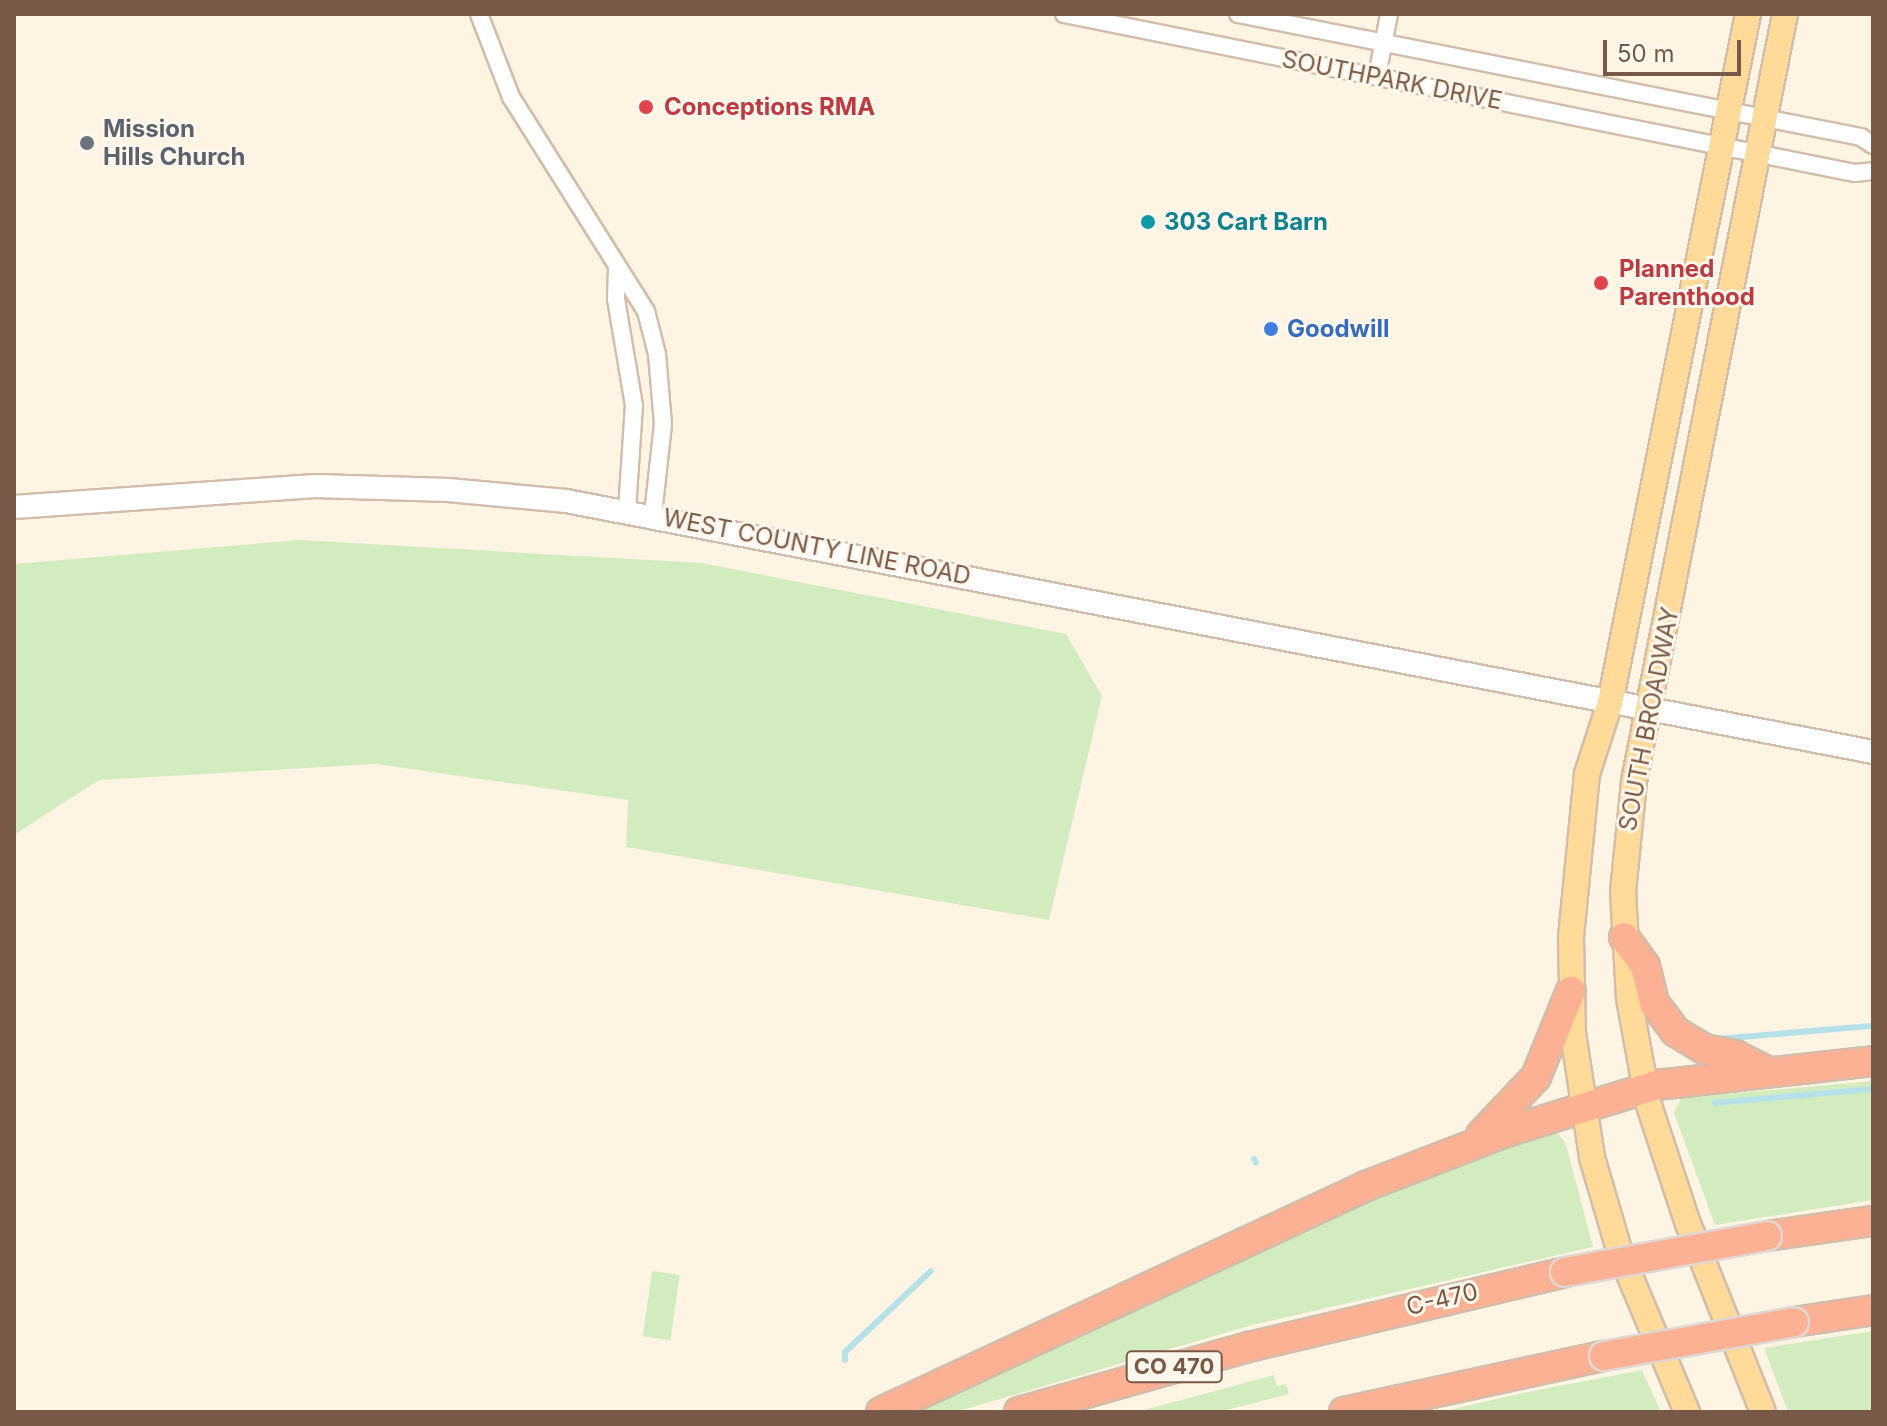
<!DOCTYPE html>
<style>
body{margin:0}
#map{position:relative;width:1887px;height:1426px;overflow:hidden;background:#fef4e3;font-family:Inter,sans-serif}
div>[style]{position:absolute}
.green>*{inset:0;background:#d2ecc0;transform-origin:0 0}
.stream>*{height:6px;margin:-3px;padding:0 3px;transform-origin:3px;border-radius:3px;background:#b6e1e9}
.roads{filter:drop-shadow(2px 0 #d2bdab) drop-shadow(-2px 0 #d2bdab) drop-shadow(0 2px #d2bdab) drop-shadow(0 -2px #d2bdab)}
.minor>*{height:16px;margin:-8px;padding:0 8px;transform-origin:8px;border-radius:8px;background:#fff}
.secondary>*{height:22px;margin:-11px;padding:0 11px;transform-origin:11px;border-radius:11px;background:#fff}
.primary>*{height:24px;margin:-12px;padding:0 12px;transform-origin:12px;border-radius:12px;background:#ffda99}
.motorway>*{height:28px;margin:-14px;padding:0 14px;transform-origin:14px;border-radius:14px;background:#fcb195}
.bridges{filter:drop-shadow(2px 0 #dfd7d3) drop-shadow(-2px 0 #dfd7d3) drop-shadow(0 2px #dfd7d3) drop-shadow(0 -2px #dfd7d3)}
.motorway-bridge>*{height:28px;margin:-14px;padding:0 14px;transform-origin:14px;border-radius:14px;background:#fcb195}
.dots>*{width:22px;height:22px;translate:-50% -50%;box-sizing:border-box;border:4px solid #fff7eb;border-radius:50%}
span{translate:-50% -50%;white-space:nowrap;text-align:center;line-height:1.15;-webkit-text-stroke:6px #fff7eb;paint-order:stroke}
.shield-label span{padding:2px 6px;background:#fff7eb;border:2px solid;border-radius:6px;-webkit-text-stroke-width:0}
.shield-label{font-size:22px;color:#785947;font-weight:700}
.street-label{font-size:24px;color:#785947}
.health-label{font-size:24px;color:#be3a42;font-weight:700}
.left{translate:0 -50%;text-align:left}
.worship-label{font-size:24px;color:#5b616d;font-weight:700}
.culture-label{font-size:24px;color:#0d838f;font-weight:700}
.shop-label{font-size:24px;color:#366cbe;font-weight:700}
.frame{position:absolute;inset:0;border:16px solid #785947;pointer-events:none}
.scale{position:absolute;left:1603px;top:40px;width:138px;height:36px;box-sizing:border-box;border:4px solid #785947;border-top:0;padding-left:10px;font-size:24px;line-height:28px;white-space:nowrap;color:#785947;-webkit-text-stroke:6px #fff7eb;paint-order:stroke}
</style>
<div id="map">
<div class="green">
<div style="clip-path:polygon(300px 540px,702px 563px,1066px 634px,1102px 696px,1049px 920px,626px 847px,628px 800px,376px 764px,99px 780px,14px 835px,14px 564px)"></div>
<div style="clip-path:polygon(1873px 1081px,1873px 1200px,1715px 1225px,1674px 1113px,1681px 1098px)"></div>
<div style="clip-path:polygon(1557px 1132px,1566px 1144px,1593px 1247px,1252px 1325px,956px 1412px,910px 1412px,1362px 1203px,1475px 1156px)"></div>
<div style="left:652px;top:1271px;width:28px;height:66px;rotate:8deg"></div>
<div style="clip-path:polygon(1873px 1331px,1873px 1412px,1788px 1412px,1764px 1348px)"></div>
<div style="clip-path:polygon(1642px 1370px,1661px 1412px,1440px 1412px,1523px 1393px)"></div>
<div style="clip-path:polygon(1274px 1375px,1277px 1386px,1286px 1384px,1289px 1394px,1219px 1412px,1137px 1412px)"></div>
</div>
<div class="stream">
<div style="left:1717px;top:1039px;width:157px;rotate:-4.8deg"></div>
<div style="left:1715px;top:1103px;width:159px;rotate:-5.1deg"></div>
<div style="left:1254px;top:1159px;width:4px;rotate:63deg"></div>
<div style="left:845px;top:1360px;width:8px;rotate:-90deg"></div>
<div style="left:845px;top:1352px;width:118px;rotate:-43.3deg"></div>
</div>
<div class="roads">
<div class="minor">
<div style="left:479px;top:14px;width:89px;rotate:68.9deg"></div>
<div style="left:511px;top:97px;width:253px;rotate:57.8deg"></div>
<div style="left:646px;top:311px;width:44px;rotate:75.7deg"></div>
<div style="left:657px;top:354px;width:70px;rotate:85.1deg"></div>
<div style="left:663px;top:424px;width:91px;rotate:96.3deg"></div>
<div style="left:1064px;top:14px;width:807px;rotate:11.37deg"></div>
<div style="left:1855px;top:173px;width:18px;rotate:-6deg"></div>
<div style="left:1238px;top:14px;width:635px;rotate:11.17deg"></div>
<div style="left:1861px;top:137px;width:14px;rotate:34deg"></div>
<div style="left:1377px;top:76px;width:63px;rotate:-79deg"></div>
<div style="left:617px;top:269px;width:30px;rotate:92deg"></div>
<div style="left:616px;top:299px;width:108px;rotate:80.4deg"></div>
<div style="left:634px;top:405px;width:105px;rotate:93.8deg"></div>
</div>
<div class="secondary">
<div style="left:14px;top:507px;width:302px;rotate:-4deg"></div>
<div style="left:315px;top:486px;width:133px;rotate:1.7deg"></div>
<div style="left:448px;top:490px;width:119px;rotate:5.3deg"></div>
<div style="left:566px;top:501px;width:1331px;rotate:10.87deg"></div>
</div>
<div class="primary">
<div style="left:1687px;top:1412px;width:173px;rotate:-112.8deg"></div>
<div style="left:1620px;top:1253px;width:100px;rotate:-106.3deg"></div>
<div style="left:1592px;top:1157px;width:125px;rotate:-98.7deg"></div>
<div style="left:1573px;top:1033px;width:96px;rotate:-91.2deg"></div>
<div style="left:1571px;top:937px;width:164px;rotate:-84.4deg"></div>
<div style="left:1587px;top:774px;width:75px;rotate:-72.1deg"></div>
<div style="left:1610px;top:703px;width:703px;rotate:-78.67deg"></div>
<div style="left:1763px;top:1412px;width:202px;rotate:-111.7deg"></div>
<div style="left:1688px;top:1224px;width:128px;rotate:-108.2deg"></div>
<div style="left:1648px;top:1102px;width:106px;rotate:-100.4deg"></div>
<div style="left:1629px;top:998px;width:106px;rotate:-93.2deg"></div>
<div style="left:1623px;top:892px;width:112px;rotate:-84.3deg"></div>
<div style="left:1634px;top:781px;width:782px;rotate:-78.86deg"></div>
</div>
<div class="motorway">
<div style="left:1624px;top:937px;width:36px;rotate:54deg"></div>
<div style="left:1645px;top:966px;width:38px;rotate:76deg"></div>
<div style="left:1654px;top:1003px;width:36px;rotate:53deg"></div>
<div style="left:1676px;top:1032px;width:33px;rotate:31deg"></div>
<div style="left:1704px;top:1049px;width:32px;rotate:11deg"></div>
<div style="left:1735px;top:1055px;width:38px;rotate:27deg"></div>
<div style="left:1481px;top:1135px;width:80px;rotate:-46.5deg"></div>
<div style="left:1536px;top:1077px;width:93px;rotate:-67.9deg"></div>
<div style="left:1767px;top:1236px;width:107px;rotate:-8.1deg"></div>
<div style="left:1794px;top:1322px;width:80px;rotate:-8.6deg"></div>
<div style="left:881px;top:1412px;width:535px;rotate:-24.98deg"></div>
<div style="left:1366px;top:1186px;width:147px;rotate:-21.1deg"></div>
<div style="left:1503px;top:1133px;width:161px;rotate:-17.3deg"></div>
<div style="left:1657px;top:1085px;width:217px;rotate:-6.3deg"></div>
<div style="left:1019px;top:1412px;width:243px;rotate:-15.8deg"></div>
<div style="left:1253px;top:1346px;width:321px;rotate:-13.3deg"></div>
<div style="left:1344px;top:1412px;width:266px;rotate:-12.2deg"></div>
</div>
</div>
<div class="bridges">
<div class="motorway-bridge">
<div style="left:1565px;top:1272px;width:205px;rotate:-10.1deg"></div>
<div style="left:1604px;top:1356px;width:193px;rotate:-10.1deg"></div>
</div>
</div>
<div class="dots">
<div style="left:646px;top:107px;background:#e0444e"></div>
<div style="left:87px;top:143px;background:#6b7280"></div>
<div style="left:1148px;top:222px;background:#0f9aa8"></div>
<div style="left:1601px;top:283px;background:#e0444e"></div>
<div style="left:1271px;top:329px;background:#3f7fe0"></div>
</div>
<div class="shield-label">
<span style="left:1174px;top:1367px">CO 470</span>
</div>
<div class="street-label">
<span style="left:1392px;top:80px;rotate:11deg">SOUTHPARK DRIVE</span>
<span style="left:817px;top:547px;rotate:11deg">WEST COUNTY LINE ROAD</span>
<span style="left:1649px;top:719px;rotate:-79deg">SOUTH BROADWAY</span>
<span style="left:1442px;top:1299px;rotate:-13deg">C-470</span>
</div>
<div class="health-label">
<span class="left" style="left:664px;top:107px">Conceptions RMA</span>
<span class="left" style="left:1619px;top:283px">Planned<br>Parenthood</span>
</div>
<div class="worship-label">
<span class="left" style="left:103px;top:143px">Mission<br>Hills Church</span>
</div>
<div class="culture-label">
<span class="left" style="left:1164px;top:222px">303 Cart Barn</span>
</div>
<div class="shop-label">
<span class="left" style="left:1287px;top:329px">Goodwill</span>
</div>
<div class="frame"></div>
<div class="scale">50 m</div>
</div>
